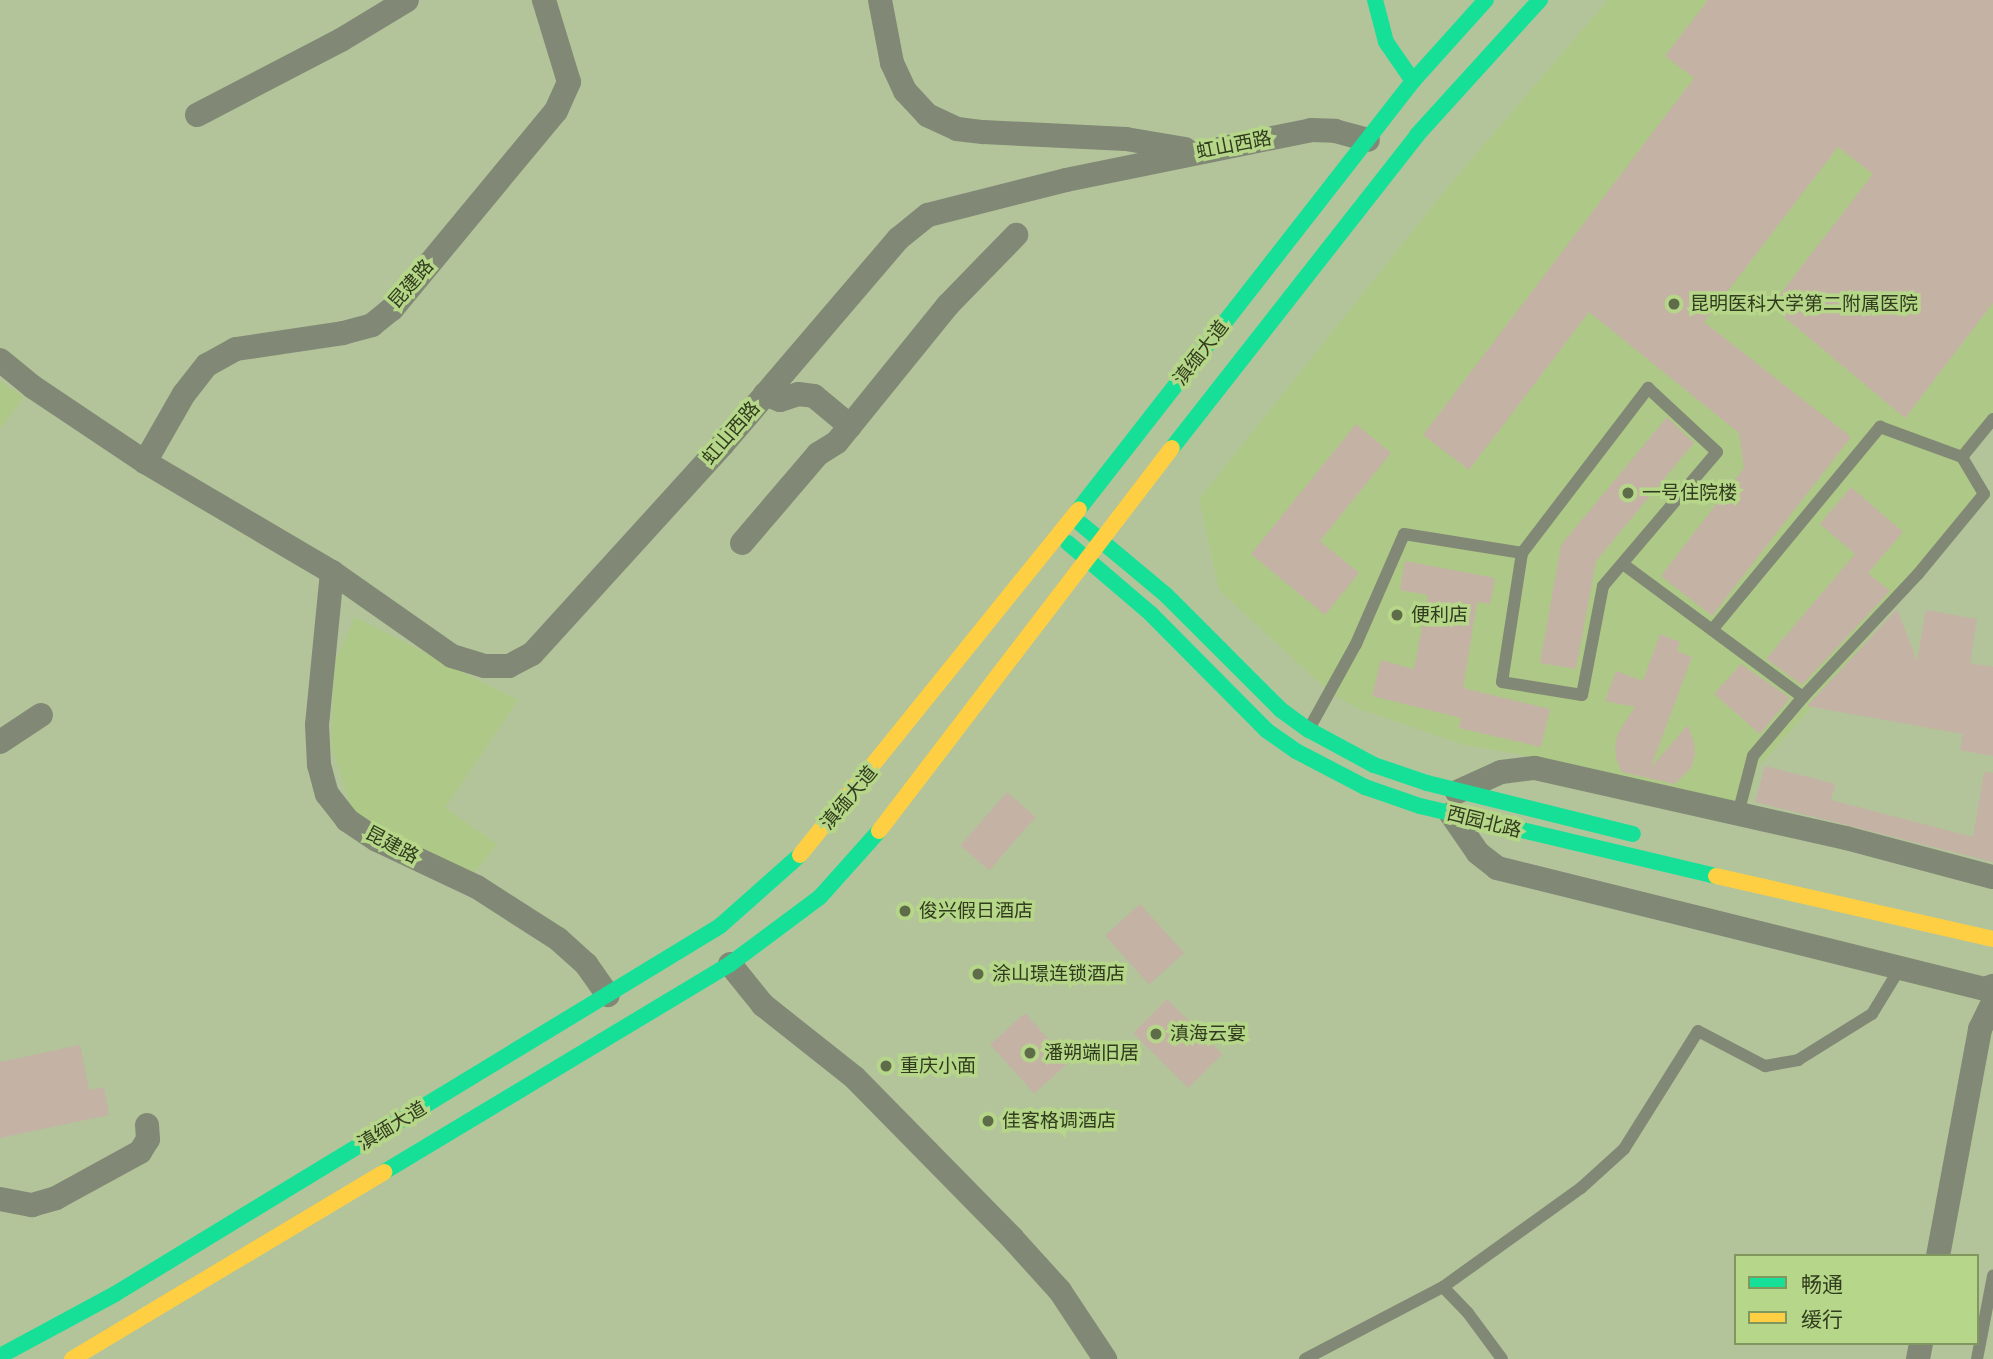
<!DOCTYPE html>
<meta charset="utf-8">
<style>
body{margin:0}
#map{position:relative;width:1993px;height:1359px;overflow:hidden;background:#b3c49a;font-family:"Times New Roman","Noto Sans SC",serif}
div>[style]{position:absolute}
.built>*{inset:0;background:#aec887}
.building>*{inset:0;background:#c4b2a5;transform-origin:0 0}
.lane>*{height:12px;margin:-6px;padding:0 6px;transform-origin:6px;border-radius:6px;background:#818875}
.street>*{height:24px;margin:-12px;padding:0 12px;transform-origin:12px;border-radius:12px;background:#818875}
.fast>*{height:16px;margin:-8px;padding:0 8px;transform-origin:8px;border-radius:8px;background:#16e098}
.slow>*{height:16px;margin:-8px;padding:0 8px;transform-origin:8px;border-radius:8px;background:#ffcf43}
.dots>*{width:19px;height:19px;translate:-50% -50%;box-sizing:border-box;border:4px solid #b6d689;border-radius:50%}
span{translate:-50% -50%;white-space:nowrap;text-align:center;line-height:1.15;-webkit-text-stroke:7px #b6d689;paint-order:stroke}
.street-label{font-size:19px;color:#303c1d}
.poi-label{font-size:19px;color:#303c1d}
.left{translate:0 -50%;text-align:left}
.legend{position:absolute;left:1734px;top:1254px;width:245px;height:91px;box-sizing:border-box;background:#b6d689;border:2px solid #80985e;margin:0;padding:9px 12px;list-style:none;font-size:21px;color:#303c1d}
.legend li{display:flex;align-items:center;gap:14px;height:35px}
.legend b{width:35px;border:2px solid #80985e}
</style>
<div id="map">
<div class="built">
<div style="clip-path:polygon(1608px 0,1993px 0,1993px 419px,1962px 457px,1984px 494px,1814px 705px,1758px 767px,1746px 812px,1518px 754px,1464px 745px,1357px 708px,1329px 692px,1219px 590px,1199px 499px,1447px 188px)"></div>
<div style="clip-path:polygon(0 381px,24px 397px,0 429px)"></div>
<div style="clip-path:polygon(355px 617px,518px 700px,445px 808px,497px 844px,469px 879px,376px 836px,350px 804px,331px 745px,335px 662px)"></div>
</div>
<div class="building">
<div style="clip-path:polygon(1708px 0,1993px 0,1993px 303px,1905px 418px,1771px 306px,1873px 174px,1838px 147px,1704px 322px,1851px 437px,1712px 616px,1661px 576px,1744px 468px,1739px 433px,1589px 312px,1469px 470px,1423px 435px,1694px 78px,1665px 56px)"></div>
<div style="clip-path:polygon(1667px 417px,1694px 443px,1596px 561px,1576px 669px,1540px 663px,1561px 545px)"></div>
<div style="clip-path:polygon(1356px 424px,1391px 453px,1320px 541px,1359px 573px,1325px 615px,1251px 554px)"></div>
<div style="clip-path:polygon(1851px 487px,1903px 532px,1868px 573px,1890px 591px,1802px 685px,1766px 659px,1855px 554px,1820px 524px)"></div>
<div style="clip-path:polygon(1405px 561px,1495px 578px,1490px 604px,1477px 602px,1463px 688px,1550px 709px,1541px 747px,1459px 728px,1461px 718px,1372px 696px,1381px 660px,1414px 669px,1428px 595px,1400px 590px)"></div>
<div style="clip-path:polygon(1897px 609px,1917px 661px,1926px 610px,1977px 619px,1970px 663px,1993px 667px,1993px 756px,1960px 750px,1963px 734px,1807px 706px)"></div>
<div style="clip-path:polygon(1660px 634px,1680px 642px,1677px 651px,1692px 657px,1651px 767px,1688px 725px,1694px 742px,1695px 754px,1691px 768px,1675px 784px,1622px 772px,1616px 759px,1615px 745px,1618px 733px,1635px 707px,1605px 701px,1616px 671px,1643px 681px)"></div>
<div style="clip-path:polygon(1741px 664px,1790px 698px,1760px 734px,1714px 694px)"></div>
<div style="clip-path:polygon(1765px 766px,1835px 784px,1831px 800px,1973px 837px,1984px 772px,1993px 773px,1993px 862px,1755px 802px)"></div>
<div style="left:1007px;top:792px;width:38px;height:71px;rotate:41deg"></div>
<div style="left:1140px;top:904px;width:66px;height:47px;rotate:48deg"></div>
<div style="left:1167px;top:999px;width:78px;height:48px;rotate:45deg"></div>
<div style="left:1025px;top:1013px;width:66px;height:47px;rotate:48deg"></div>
<div style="clip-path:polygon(80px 1045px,89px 1090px,104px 1087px,109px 1115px,0 1138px,0 1062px)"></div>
</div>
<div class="lane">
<div style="left:1962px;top:457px;width:49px;rotate:-50.8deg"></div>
<div style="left:1623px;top:564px;width:224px;rotate:36.5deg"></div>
<div style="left:1803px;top:697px;width:77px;rotate:130.3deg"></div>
<div style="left:1753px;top:756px;width:60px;rotate:104.5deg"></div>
<div style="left:1712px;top:630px;width:264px;rotate:-50.4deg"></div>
<div style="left:1880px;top:427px;width:87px;rotate:20.1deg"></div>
<div style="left:1962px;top:457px;width:43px;rotate:59.3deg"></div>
<div style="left:1984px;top:494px;width:104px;rotate:129.5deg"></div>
<div style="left:1918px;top:574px;width:168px;rotate:133.1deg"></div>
<div style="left:1309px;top:729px;width:97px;rotate:-61.1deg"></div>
<div style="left:1356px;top:644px;width:120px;rotate:-66.4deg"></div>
<div style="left:1404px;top:534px;width:120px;rotate:9.1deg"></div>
<div style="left:1522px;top:553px;width:208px;rotate:-52.6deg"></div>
<div style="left:1648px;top:388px;width:94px;rotate:42.8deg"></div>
<div style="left:1717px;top:452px;width:176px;rotate:130.4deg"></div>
<div style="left:1603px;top:586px;width:111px;rotate:100.9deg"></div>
<div style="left:1582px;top:695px;width:81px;rotate:-170.8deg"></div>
<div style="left:1502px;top:682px;width:131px;rotate:-81.2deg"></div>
<div style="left:1443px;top:1287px;width:36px;rotate:46deg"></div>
<div style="left:1468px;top:1313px;width:57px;rotate:53.5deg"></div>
<div style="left:1305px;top:1359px;width:156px;rotate:-27.6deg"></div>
<div style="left:1443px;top:1287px;width:170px;rotate:-35.7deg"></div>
<div style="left:1581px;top:1188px;width:58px;rotate:-42.2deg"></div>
<div style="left:1624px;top:1149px;width:139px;rotate:-57.9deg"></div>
<div style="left:1698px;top:1031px;width:76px;rotate:27.6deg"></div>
<div style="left:1765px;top:1066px;width:34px;rotate:-10deg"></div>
<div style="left:1798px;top:1060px;width:87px;rotate:-31.9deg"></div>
<div style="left:1872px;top:1014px;width:54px;rotate:-58.7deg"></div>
<div style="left:1977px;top:1359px;width:85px;rotate:-79.1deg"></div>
</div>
<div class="street">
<div style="left:880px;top:0;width:64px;rotate:79.2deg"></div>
<div style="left:892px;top:63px;width:31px;rotate:65deg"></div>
<div style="left:905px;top:91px;width:33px;rotate:47deg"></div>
<div style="left:927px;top:115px;width:33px;rotate:25deg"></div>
<div style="left:957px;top:129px;width:26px;rotate:7deg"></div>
<div style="left:983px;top:132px;width:143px;rotate:2.8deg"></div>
<div style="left:1126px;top:139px;width:60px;rotate:9.6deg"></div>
<div style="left:197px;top:115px;width:162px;rotate:-27.5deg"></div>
<div style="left:341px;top:40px;width:77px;rotate:-31.2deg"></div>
<div style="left:0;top:360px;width:43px;rotate:39.3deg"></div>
<div style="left:33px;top:387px;width:135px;rotate:33.8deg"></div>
<div style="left:145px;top:462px;width:217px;rotate:30.5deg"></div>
<div style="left:332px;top:572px;width:146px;rotate:35deg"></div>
<div style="left:452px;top:656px;width:34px;rotate:17deg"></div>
<div style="left:485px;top:666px;width:24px"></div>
<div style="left:509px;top:666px;width:26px;rotate:-28deg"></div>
<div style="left:532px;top:654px;width:284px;rotate:-47.7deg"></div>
<div style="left:723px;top:444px;width:270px;rotate:-49.5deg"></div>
<div style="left:898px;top:239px;width:38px;rotate:-39deg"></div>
<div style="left:928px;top:215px;width:142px;rotate:-14.2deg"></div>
<div style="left:1066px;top:180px;width:250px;rotate:-11.5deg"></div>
<div style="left:1311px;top:130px;width:24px;rotate:2deg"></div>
<div style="left:1335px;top:131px;width:34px;rotate:15deg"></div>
<div style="left:765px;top:394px;width:16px;rotate:22deg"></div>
<div style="left:780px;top:400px;width:19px;rotate:-18deg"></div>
<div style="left:798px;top:394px;width:16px;rotate:7deg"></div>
<div style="left:814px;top:396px;width:47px;rotate:39.8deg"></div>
<div style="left:145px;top:462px;width:78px;rotate:-60.2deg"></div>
<div style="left:184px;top:394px;width:37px;rotate:-52deg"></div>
<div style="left:207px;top:365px;width:33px;rotate:-29deg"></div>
<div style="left:236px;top:349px;width:108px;rotate:-8.5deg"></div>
<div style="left:343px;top:333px;width:30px;rotate:-15deg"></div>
<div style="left:372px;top:325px;width:26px;rotate:-39deg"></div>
<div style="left:392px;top:309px;width:257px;rotate:-50.4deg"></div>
<div style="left:556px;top:111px;width:32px;rotate:-66deg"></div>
<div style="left:569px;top:82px;width:86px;rotate:-107deg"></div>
<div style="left:742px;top:543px;width:117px;rotate:-49.5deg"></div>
<div style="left:818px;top:454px;width:22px;rotate:-32deg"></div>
<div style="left:837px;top:442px;width:176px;rotate:-51deg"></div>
<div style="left:948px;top:305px;width:98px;rotate:-45.8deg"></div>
<div style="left:332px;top:572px;width:154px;rotate:95.6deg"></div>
<div style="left:317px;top:725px;width:40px;rotate:87.1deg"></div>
<div style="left:319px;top:765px;width:30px;rotate:75deg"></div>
<div style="left:327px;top:794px;width:33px;rotate:52deg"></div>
<div style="left:347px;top:820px;width:36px;rotate:34deg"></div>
<div style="left:377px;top:840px;width:110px;rotate:25.2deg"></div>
<div style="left:477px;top:887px;width:96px;rotate:32.7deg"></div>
<div style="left:558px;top:939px;width:38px;rotate:42deg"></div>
<div style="left:586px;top:964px;width:38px;rotate:55deg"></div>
<div style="left:0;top:742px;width:49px;rotate:-33.4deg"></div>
<div style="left:1457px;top:792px;width:48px;rotate:-24.4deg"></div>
<div style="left:1501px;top:772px;width:34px;rotate:-7deg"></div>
<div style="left:1535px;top:768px;width:319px;rotate:12.7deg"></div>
<div style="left:1846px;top:838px;width:152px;rotate:14.9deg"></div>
<div style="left:1451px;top:814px;width:47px;rotate:55.3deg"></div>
<div style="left:1478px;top:853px;width:24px;rotate:38deg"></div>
<div style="left:1497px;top:868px;width:503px;rotate:13.93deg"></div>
<div style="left:1985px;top:989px;width:9px;rotate:-21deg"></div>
<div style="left:730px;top:964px;width:53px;rotate:51.2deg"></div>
<div style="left:763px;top:1005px;width:117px;rotate:38.4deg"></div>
<div style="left:855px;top:1078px;width:224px;rotate:45.5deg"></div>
<div style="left:1012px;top:1238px;width:72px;rotate:47.8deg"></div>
<div style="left:1060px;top:1291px;width:82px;rotate:56.5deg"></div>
<div style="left:0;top:1199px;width:33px;rotate:11deg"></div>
<div style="left:32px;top:1205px;width:25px;rotate:-16deg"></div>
<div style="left:56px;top:1198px;width:96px;rotate:-28.7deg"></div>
<div style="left:140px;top:1152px;width:15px;rotate:-58deg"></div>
<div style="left:148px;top:1139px;width:14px;rotate:-94deg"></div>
<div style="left:1938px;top:1256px;width:231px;rotate:-79.5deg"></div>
<div style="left:1980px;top:1029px;width:30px;rotate:-64deg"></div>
<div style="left:1918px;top:1359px;width:16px;rotate:-79deg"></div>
</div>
<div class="fast">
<div style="left:1375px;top:0;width:43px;rotate:75.3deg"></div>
<div style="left:1386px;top:42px;width:47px;rotate:55.3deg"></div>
<div style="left:1172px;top:448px;width:397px;rotate:-51.9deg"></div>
<div style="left:1417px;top:135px;width:183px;rotate:-47.7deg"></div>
<div style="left:1079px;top:509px;width:543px;rotate:-52.03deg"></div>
<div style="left:1413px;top:81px;width:109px;rotate:-48deg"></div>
<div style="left:1081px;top:524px;width:111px;rotate:39.9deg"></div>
<div style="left:1166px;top:595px;width:163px;rotate:45deg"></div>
<div style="left:1281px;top:710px;width:34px;rotate:36deg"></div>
<div style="left:1309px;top:730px;width:74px;rotate:28.3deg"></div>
<div style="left:1374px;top:765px;width:56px;rotate:18.8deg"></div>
<div style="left:1427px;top:783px;width:212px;rotate:13.9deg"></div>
<div style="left:1068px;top:543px;width:109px;rotate:40.5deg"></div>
<div style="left:1151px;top:614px;width:163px;rotate:45.2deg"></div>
<div style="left:1266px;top:730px;width:37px;rotate:35deg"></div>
<div style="left:1296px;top:751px;width:78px;rotate:27.6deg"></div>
<div style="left:1365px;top:787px;width:58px;rotate:19.1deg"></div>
<div style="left:1420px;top:806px;width:304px;rotate:13.3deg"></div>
<div style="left:384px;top:1172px;width:404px;rotate:-31deg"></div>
<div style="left:730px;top:964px;width:112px;rotate:-36.7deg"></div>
<div style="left:820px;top:897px;width:89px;rotate:-48.2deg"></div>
<div style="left:0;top:1356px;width:131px;rotate:-28.3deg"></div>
<div style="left:115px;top:1294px;width:708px;rotate:-31.31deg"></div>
<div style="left:720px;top:926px;width:107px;rotate:-41.6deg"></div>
</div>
<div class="slow">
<div style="left:879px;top:831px;width:482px;rotate:-52.6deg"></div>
<div style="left:800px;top:855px;width:444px;rotate:-51.1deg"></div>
<div style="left:1716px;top:876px;width:284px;rotate:12.8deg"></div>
<div style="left:72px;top:1359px;width:364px;rotate:-30.9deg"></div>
</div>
<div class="dots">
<div style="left:1674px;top:304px;background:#5e6c49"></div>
<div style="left:1628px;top:493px;background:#5e6c49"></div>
<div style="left:1397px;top:615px;background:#5e6c49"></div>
<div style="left:905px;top:911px;background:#5e6c49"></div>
<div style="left:978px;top:974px;background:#5e6c49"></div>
<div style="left:1156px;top:1034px;background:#5e6c49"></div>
<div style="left:1030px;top:1053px;background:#5e6c49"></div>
<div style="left:886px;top:1066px;background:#5e6c49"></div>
<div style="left:988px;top:1121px;background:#5e6c49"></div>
</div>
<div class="street-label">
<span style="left:1234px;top:145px;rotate:-11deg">虹山西路</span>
<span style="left:411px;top:284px;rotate:-49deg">昆建路</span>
<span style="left:1201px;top:353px;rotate:-52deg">滇缅大道</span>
<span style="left:731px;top:433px;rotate:-49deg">虹山西路</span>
<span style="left:849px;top:798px;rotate:-50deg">滇缅大道</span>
<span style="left:1484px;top:822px;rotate:14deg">西园北路</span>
<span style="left:392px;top:845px;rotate:28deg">昆建路</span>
<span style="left:392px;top:1126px;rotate:-31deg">滇缅大道</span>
</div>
<div class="poi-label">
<span class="left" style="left:1690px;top:304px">昆明医科大学第二附属医院</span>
<span class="left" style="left:1642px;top:493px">一号住院楼</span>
<span class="left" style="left:1411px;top:615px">便利店</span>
<span class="left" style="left:919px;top:911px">俊兴假日酒店</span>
<span class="left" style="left:992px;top:974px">涂山璟连锁酒店</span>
<span class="left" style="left:1170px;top:1034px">滇海云宴</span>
<span class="left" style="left:1044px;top:1053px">潘朔端旧居</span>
<span class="left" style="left:900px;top:1066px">重庆小面</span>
<span class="left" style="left:1002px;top:1121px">佳客格调酒店</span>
</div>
<ul class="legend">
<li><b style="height:9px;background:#16e098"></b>畅通</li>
<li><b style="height:9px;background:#ffcf43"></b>缓行</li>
</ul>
</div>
